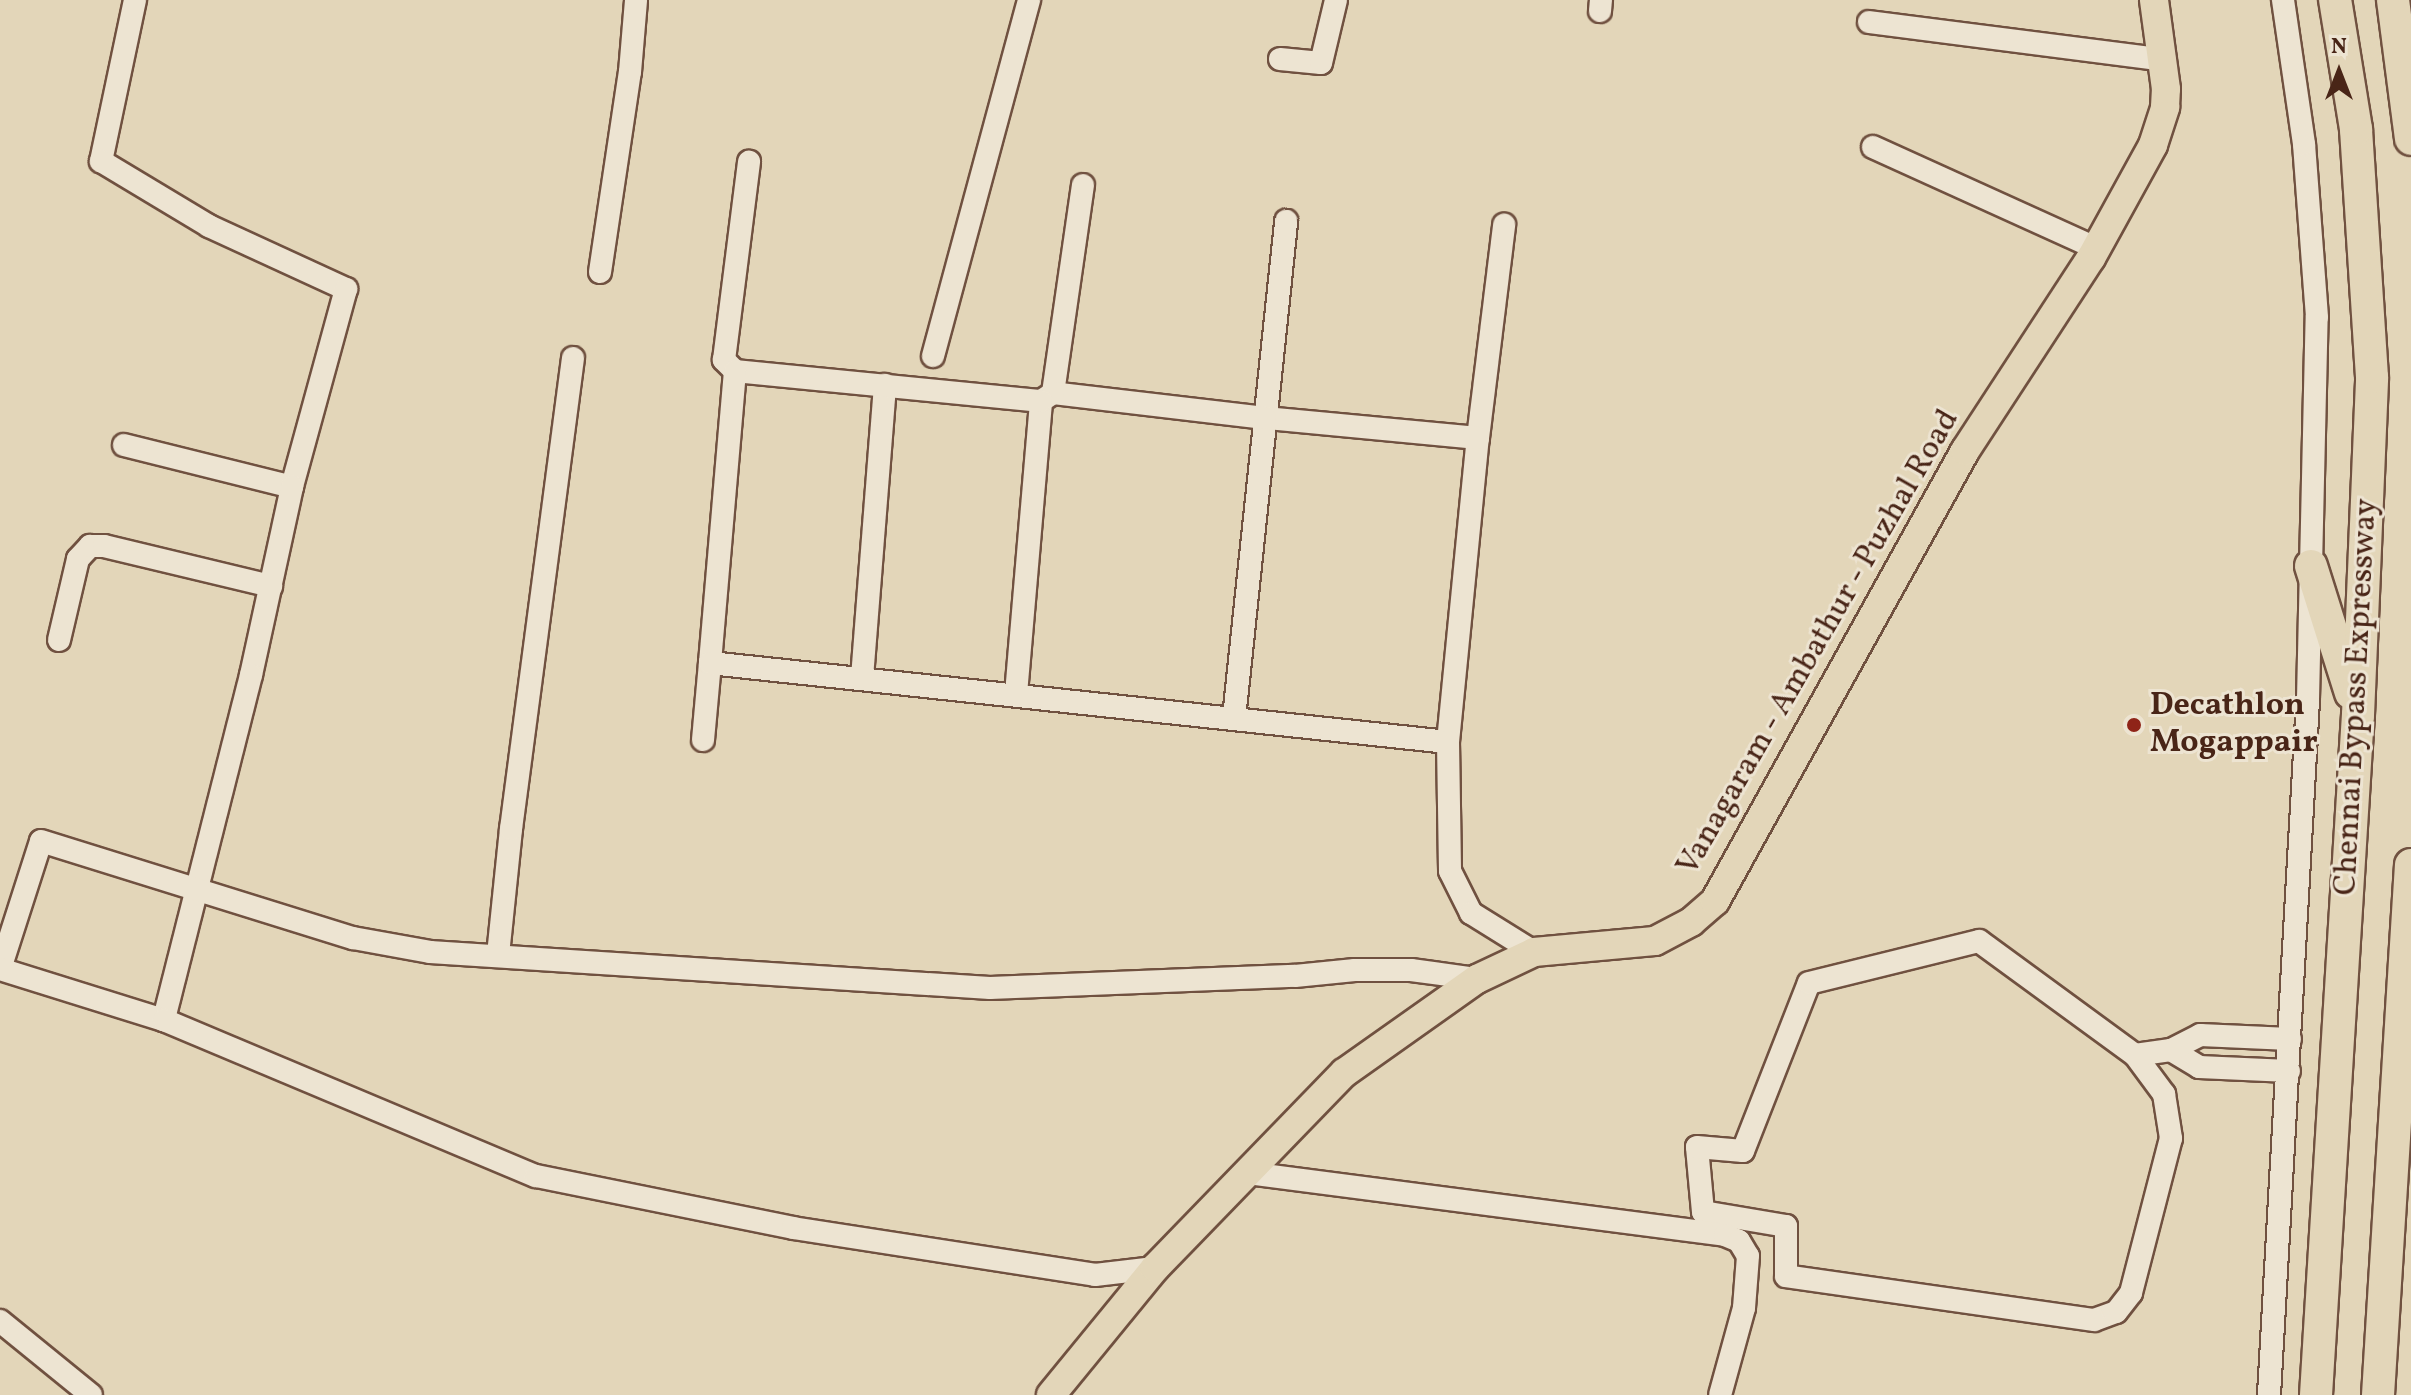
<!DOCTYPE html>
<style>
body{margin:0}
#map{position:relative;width:2411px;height:1395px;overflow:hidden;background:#e3d6b9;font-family:Vollkorn,serif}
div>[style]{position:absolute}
.roads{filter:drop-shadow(2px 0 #705140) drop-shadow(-2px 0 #705140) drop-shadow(0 2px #705140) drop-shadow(0 -2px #705140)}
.minor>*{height:22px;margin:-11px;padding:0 11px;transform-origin:11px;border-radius:11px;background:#ede4d2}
.major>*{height:28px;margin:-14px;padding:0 14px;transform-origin:14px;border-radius:14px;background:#e3d6b9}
.highway>*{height:32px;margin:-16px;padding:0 16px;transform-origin:16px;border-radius:16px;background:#e3d6b9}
.dots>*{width:22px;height:22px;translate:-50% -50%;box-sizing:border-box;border:4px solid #ede4d2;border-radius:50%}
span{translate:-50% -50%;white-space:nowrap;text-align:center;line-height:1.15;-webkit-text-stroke:6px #ede4d2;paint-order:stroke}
.street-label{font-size:32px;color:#492517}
.poi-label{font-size:32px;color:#492517;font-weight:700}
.left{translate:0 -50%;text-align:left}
.north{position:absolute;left:2299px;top:32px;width:80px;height:80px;-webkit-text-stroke:6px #ede4d2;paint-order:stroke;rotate:0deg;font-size:22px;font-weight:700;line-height:32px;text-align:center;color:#492517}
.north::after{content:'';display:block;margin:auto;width:28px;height:36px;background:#492517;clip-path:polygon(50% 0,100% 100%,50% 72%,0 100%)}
</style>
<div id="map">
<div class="roads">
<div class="minor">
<div style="left:135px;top:0;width:165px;rotate:101.9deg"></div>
<div style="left:101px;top:161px;width:126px;rotate:31deg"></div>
<div style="left:209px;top:226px;width:151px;rotate:24.7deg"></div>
<div style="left:346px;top:289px;width:205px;rotate:105.3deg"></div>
<div style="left:1600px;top:11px;width:11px;rotate:-85deg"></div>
<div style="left:1869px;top:22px;width:298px;rotate:7.3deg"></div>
<div style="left:1280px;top:59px;width:41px;rotate:5.6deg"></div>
<div style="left:1321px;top:63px;width:65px;rotate:-76.6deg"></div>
<div style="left:1873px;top:147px;width:245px;rotate:24.4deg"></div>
<div style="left:600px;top:272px;width:202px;rotate:-81.5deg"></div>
<div style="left:630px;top:72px;width:72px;rotate:-85.2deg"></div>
<div style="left:933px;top:356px;width:369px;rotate:-74.9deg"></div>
<div style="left:735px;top:371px;width:16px;rotate:-135deg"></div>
<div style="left:724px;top:360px;width:200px;rotate:-82.8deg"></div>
<div style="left:1053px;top:393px;width:210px;rotate:-81.8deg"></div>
<div style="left:1478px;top:438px;width:215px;rotate:-83deg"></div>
<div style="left:124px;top:445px;width:173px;rotate:14deg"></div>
<div style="left:292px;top:487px;width:192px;rotate:102.3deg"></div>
<div style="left:251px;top:675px;width:356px;rotate:104.2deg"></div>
<div style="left:59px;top:640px;width:83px;rotate:-76.8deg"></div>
<div style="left:78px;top:559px;width:18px;rotate:-47deg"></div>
<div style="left:90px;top:546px;width:14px"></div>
<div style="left:104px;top:546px;width:172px;rotate:13.5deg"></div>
<div style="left:862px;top:678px;width:294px;rotate:-85.5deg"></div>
<div style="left:1016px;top:694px;width:294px;rotate:-85.1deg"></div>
<div style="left:1234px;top:718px;width:500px;rotate:-84deg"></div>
<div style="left:703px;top:740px;width:77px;rotate:-84.8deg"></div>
<div style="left:1448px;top:742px;width:305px;rotate:-84.4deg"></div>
<div style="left:1478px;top:438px;width:214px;rotate:-174.6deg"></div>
<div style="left:1265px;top:418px;width:213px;rotate:-173.3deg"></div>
<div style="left:1053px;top:393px;width:14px;rotate:146deg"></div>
<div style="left:1041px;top:401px;width:307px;rotate:-174.4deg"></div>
<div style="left:735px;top:371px;width:293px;rotate:94.9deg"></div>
<div style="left:710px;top:663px;width:742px;rotate:6.11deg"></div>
<div style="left:1448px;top:742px;width:129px;rotate:89.1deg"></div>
<div style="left:1450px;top:871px;width:47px;rotate:63.4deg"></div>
<div style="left:1471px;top:913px;width:74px;rotate:31.8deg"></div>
<div style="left:498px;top:955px;width:127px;rotate:-84.1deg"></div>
<div style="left:511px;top:829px;width:475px;rotate:-82.5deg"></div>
<div style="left:0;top:969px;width:134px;rotate:-72.2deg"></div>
<div style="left:41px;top:841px;width:327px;rotate:17.3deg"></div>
<div style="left:353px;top:938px;width:78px;rotate:10.3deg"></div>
<div style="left:430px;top:952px;width:561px;rotate:3.68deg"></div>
<div style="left:990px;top:988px;width:305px;rotate:-2.3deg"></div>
<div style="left:1295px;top:976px;width:60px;rotate:-5.7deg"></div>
<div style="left:1355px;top:970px;width:56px"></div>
<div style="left:1411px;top:970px;width:67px;rotate:7.8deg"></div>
<div style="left:0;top:969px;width:172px;rotate:17.3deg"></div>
<div style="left:164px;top:1020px;width:403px;rotate:22.8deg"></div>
<div style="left:536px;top:1176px;width:262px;rotate:11.4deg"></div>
<div style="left:793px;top:1228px;width:306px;rotate:8.8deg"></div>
<div style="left:1095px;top:1275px;width:60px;rotate:-6.7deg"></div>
<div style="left:2171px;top:1050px;width:33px;rotate:31deg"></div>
<div style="left:2199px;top:1067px;width:90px;rotate:2.5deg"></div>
<div style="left:2135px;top:1055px;width:49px;rotate:53.4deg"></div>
<div style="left:2164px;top:1094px;width:45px;rotate:81deg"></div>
<div style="left:2171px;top:1138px;width:160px;rotate:104.5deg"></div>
<div style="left:2131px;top:1293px;width:24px;rotate:128deg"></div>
<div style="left:2116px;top:1312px;width:23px;rotate:160deg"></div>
<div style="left:2094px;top:1320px;width:311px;rotate:-171.9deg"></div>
<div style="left:1786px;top:1276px;width:50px;rotate:-90deg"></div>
<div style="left:1786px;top:1226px;width:84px;rotate:-170.4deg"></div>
<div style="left:1703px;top:1212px;width:65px;rotate:-95.3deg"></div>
<div style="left:1697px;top:1147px;width:46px;rotate:5deg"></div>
<div style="left:1743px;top:1151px;width:180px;rotate:-68.6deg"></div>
<div style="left:1809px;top:983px;width:175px;rotate:-13.9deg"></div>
<div style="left:1979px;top:941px;width:193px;rotate:36.2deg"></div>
<div style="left:2135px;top:1055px;width:36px;rotate:-8deg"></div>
<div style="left:2171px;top:1050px;width:33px;rotate:-27deg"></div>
<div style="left:2200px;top:1035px;width:90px;rotate:2.5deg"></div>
<div style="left:1248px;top:1173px;width:481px;rotate:7.4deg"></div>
<div style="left:1725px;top:1235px;width:15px;rotate:23deg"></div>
<div style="left:1739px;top:1241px;width:17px;rotate:59deg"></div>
<div style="left:1748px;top:1256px;width:52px;rotate:94.4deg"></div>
<div style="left:1744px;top:1308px;width:90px;rotate:105.4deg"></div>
<div style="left:0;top:1321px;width:117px;rotate:39.1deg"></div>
<div style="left:2269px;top:1395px;width:697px;rotate:-86.79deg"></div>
<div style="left:2308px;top:699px;width:382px;rotate:-88.7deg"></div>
<div style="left:2317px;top:317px;width:173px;rotate:-94.3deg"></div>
<div style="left:2304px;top:144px;width:146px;rotate:-98.3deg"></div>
</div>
<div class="major">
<div style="left:1051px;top:1395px;width:164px;rotate:-50.7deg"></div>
<div style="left:1155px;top:1268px;width:272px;rotate:-45.9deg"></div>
<div style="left:1344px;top:1073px;width:163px;rotate:-35.3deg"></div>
<div style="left:1477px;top:979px;width:63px;rotate:-25.3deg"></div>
<div style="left:1534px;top:952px;width:121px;rotate:-5.2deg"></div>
<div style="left:1655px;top:941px;width:41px;rotate:-27.8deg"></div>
<div style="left:1691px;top:922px;width:32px;rotate:-41deg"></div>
<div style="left:1715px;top:901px;width:515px;rotate:-60.95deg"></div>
<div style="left:1965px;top:451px;width:230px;rotate:-56.9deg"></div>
<div style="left:2091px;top:258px;width:129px;rotate:-61.2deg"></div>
<div style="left:2153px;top:145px;width:40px;rotate:-72deg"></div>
<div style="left:2165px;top:107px;width:18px;rotate:-87deg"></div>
<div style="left:2166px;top:89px;width:90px;rotate:-97.7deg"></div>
</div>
<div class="highway">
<div style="left:2393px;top:0;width:140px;rotate:82.6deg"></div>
<div style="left:2311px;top:566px;width:133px;rotate:72.5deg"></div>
<div style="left:2316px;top:1395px;width:681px;rotate:-86.47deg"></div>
<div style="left:2358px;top:715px;width:338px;rotate:-87.6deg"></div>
<div style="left:2372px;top:377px;width:249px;rotate:-93.7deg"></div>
<div style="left:2356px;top:129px;width:131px;rotate:-99.2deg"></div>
<div style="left:2378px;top:1395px;width:531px;rotate:-86.44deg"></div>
</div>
</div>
<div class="dots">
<div style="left:2134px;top:725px;background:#8f2418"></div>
</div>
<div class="street-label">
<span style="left:1819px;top:643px;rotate:-60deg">Vanagaram - Ambathur - Puzhal Road</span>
<span style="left:2357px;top:697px;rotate:-87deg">Chennai Bypass Expressway</span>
</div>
<div class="poi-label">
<span class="left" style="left:2150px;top:725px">Decathlon<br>Mogappair</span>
</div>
<div class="north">N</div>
</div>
